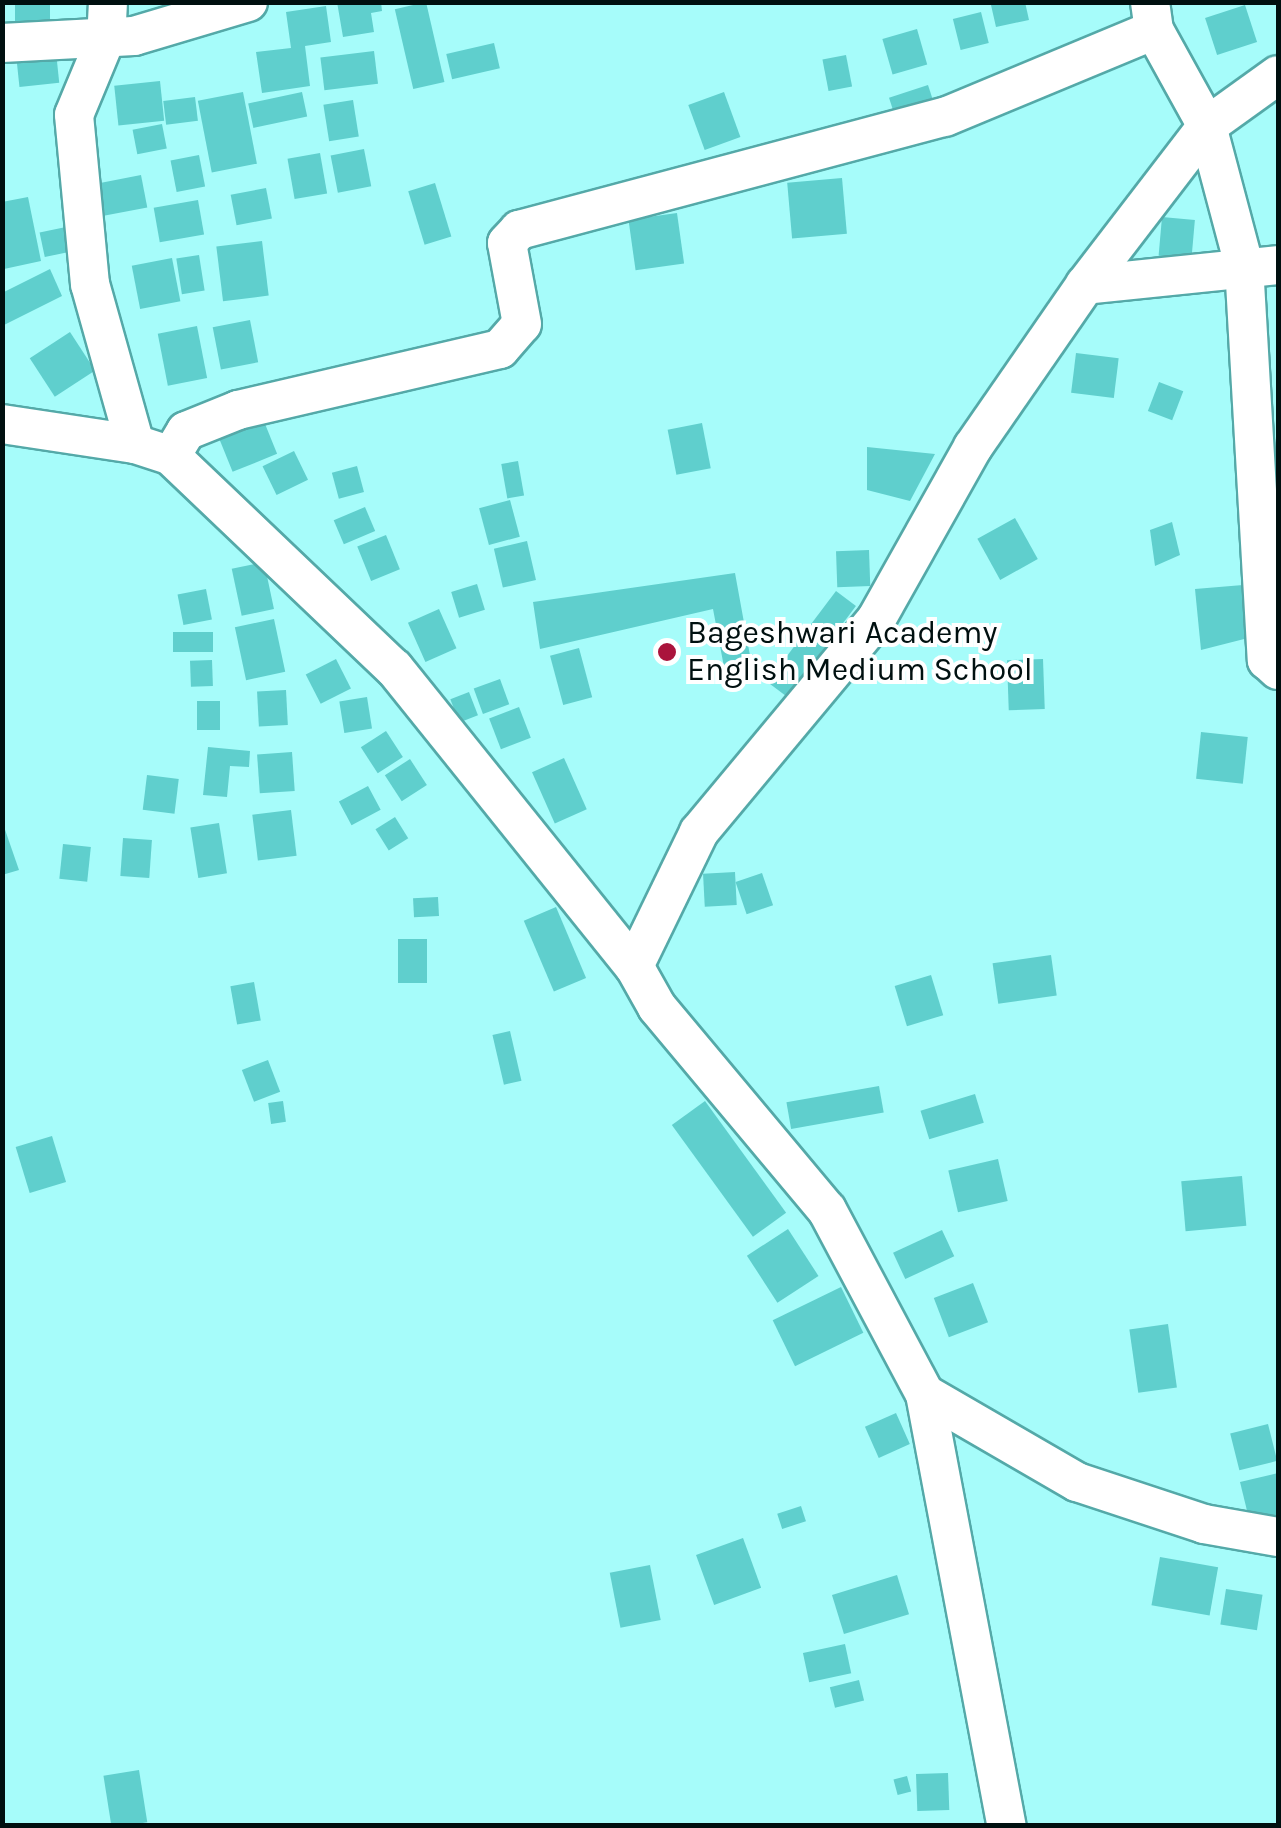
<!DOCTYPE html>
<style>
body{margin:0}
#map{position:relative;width:1281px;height:1828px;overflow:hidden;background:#a6fcfa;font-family:Karla,sans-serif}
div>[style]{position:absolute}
.building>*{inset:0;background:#5fcfcd;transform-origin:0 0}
.roads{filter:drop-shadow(2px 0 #54a9a8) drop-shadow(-2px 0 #54a9a8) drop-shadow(0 2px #54a9a8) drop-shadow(0 -2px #54a9a8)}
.minor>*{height:38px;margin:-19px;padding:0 19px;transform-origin:19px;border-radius:19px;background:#fff}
.dots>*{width:28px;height:28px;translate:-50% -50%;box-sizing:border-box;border:5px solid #fff;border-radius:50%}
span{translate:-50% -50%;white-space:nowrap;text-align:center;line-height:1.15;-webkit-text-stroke:8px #fff;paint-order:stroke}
.poi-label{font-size:32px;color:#001010}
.left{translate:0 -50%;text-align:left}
.frame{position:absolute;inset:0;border:5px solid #001010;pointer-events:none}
</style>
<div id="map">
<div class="building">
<div style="left:15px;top:2px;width:35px;height:26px"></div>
<div style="clip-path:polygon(337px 2px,381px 2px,382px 11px,371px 13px,374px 32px,343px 37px)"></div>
<div style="left:426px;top:2px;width:82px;height:32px;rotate:77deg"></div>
<div style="clip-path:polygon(1025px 2px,1029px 20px,996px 27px,991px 5px)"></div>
<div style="left:1245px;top:5px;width:39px;height:42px;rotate:72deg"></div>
<div style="clip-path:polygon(326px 6px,331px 42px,305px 46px,310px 86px,262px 93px,256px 52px,291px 48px,286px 12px)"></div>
<div style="left:981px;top:12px;width:32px;height:29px;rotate:76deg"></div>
<div style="left:917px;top:29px;width:37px;height:36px;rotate:74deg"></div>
<div style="left:494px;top:43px;width:26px;height:49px;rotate:77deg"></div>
<div style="left:374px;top:51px;width:33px;height:54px;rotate:83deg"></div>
<div style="left:56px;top:52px;width:31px;height:40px;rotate:84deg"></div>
<div style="left:846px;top:55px;width:32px;height:24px;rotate:79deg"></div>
<div style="left:160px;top:81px;width:40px;height:46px;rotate:84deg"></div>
<div style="left:928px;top:85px;width:23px;height:41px;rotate:72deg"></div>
<div style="left:243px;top:92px;width:73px;height:46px;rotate:79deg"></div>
<div style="left:302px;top:92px;width:25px;height:55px;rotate:78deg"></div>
<div style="left:724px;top:92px;width:48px;height:38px;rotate:70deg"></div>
<div style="left:195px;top:97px;width:24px;height:32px;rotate:83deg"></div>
<div style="left:353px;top:100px;width:37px;height:30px;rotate:81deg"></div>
<div style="left:162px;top:124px;width:25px;height:30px;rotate:79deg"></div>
<div style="left:364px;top:149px;width:38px;height:34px;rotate:79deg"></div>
<div style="left:320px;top:153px;width:41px;height:33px;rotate:80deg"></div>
<div style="left:199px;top:155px;width:32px;height:29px;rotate:79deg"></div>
<div style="left:141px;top:175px;width:33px;height:43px;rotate:79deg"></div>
<div style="left:842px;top:178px;width:56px;height:55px;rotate:85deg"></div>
<div style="left:435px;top:183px;width:56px;height:28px;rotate:73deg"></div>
<div style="left:266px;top:188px;width:31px;height:36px;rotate:79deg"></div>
<div style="clip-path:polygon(28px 197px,41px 261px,4px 269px,2px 202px)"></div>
<div style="left:198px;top:200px;width:35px;height:45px;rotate:80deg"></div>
<div style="left:677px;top:213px;width:51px;height:49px;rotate:82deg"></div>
<div style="left:1162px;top:217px;width:33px;height:39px;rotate:5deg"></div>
<div style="left:66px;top:227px;width:25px;height:27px;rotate:78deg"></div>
<div style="left:262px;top:241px;width:55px;height:46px;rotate:83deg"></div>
<div style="left:199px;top:255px;width:36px;height:23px;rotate:81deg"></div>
<div style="left:172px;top:258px;width:44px;height:41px;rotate:79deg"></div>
<div style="clip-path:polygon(50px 269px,62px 296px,2px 326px,2px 293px)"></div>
<div style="left:250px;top:320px;width:43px;height:38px;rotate:79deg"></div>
<div style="left:197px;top:326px;width:53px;height:40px;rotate:79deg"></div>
<div style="left:70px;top:332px;width:46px;height:48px;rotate:57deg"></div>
<div style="left:1076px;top:353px;width:43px;height:40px;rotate:7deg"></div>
<div style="left:1159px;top:382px;width:26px;height:31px;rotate:21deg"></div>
<div style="left:261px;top:414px;width:43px;height:48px;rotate:68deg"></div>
<div style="left:702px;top:423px;width:46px;height:35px;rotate:79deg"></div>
<div style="clip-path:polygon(867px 447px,935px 454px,910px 501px,867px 490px)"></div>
<div style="left:294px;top:451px;width:32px;height:35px;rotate:64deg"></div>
<div style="left:518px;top:461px;width:35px;height:17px;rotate:80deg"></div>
<div style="left:357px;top:466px;width:27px;height:26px;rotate:75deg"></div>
<div style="left:510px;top:500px;width:38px;height:32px;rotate:75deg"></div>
<div style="left:365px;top:507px;width:26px;height:34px;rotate:67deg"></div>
<div style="left:1015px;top:518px;width:47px;height:43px;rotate:61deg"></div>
<div style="clip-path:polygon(1172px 522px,1180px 555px,1155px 566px,1150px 530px)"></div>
<div style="left:386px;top:535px;width:37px;height:31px;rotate:68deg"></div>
<div style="left:527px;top:541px;width:40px;height:34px;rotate:77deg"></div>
<div style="left:869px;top:550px;width:36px;height:33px;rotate:88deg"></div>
<div style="left:264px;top:562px;width:48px;height:33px;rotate:78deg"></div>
<div style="clip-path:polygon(735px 573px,751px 661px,724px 667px,713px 609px,540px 649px,533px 602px)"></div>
<div style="left:477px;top:584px;width:27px;height:27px;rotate:73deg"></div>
<div style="clip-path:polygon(1243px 585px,1252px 637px,1201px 650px,1195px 589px)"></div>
<div style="left:206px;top:589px;width:31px;height:29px;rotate:79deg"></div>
<div style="left:836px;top:591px;width:25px;height:114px;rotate:37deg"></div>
<div style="left:439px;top:609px;width:43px;height:34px;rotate:66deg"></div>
<div style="left:274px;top:619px;width:54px;height:40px;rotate:78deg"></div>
<div style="left:213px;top:632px;width:20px;height:40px;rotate:90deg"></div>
<div style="left:579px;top:648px;width:51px;height:30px;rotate:75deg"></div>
<div style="left:336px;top:659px;width:33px;height:34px;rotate:63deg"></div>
<div style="left:1043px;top:659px;width:50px;height:36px;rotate:88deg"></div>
<div style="left:212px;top:660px;width:26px;height:22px;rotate:88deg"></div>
<div style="left:500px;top:679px;width:27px;height:28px;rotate:70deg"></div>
<div style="left:286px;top:690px;width:35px;height:29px;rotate:87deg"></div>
<div style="left:469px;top:692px;width:25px;height:20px;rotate:69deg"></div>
<div style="left:367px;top:697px;width:32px;height:28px;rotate:81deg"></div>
<div style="left:220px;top:701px;width:29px;height:23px;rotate:90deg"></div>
<div style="left:519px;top:707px;width:33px;height:32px;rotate:69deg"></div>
<div style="left:386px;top:731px;width:31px;height:30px;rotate:57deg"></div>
<div style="left:1201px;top:732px;width:47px;height:47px;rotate:6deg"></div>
<div style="clip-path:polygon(208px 747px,250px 751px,249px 767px,230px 766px,227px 797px,203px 795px)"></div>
<div style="left:292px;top:752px;width:39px;height:35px;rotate:86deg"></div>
<div style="left:564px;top:758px;width:56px;height:35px;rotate:66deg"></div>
<div style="left:410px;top:759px;width:31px;height:30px;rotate:57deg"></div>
<div style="left:147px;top:775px;width:32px;height:35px;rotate:7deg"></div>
<div style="left:368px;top:786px;width:27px;height:33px;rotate:62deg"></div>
<div style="left:291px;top:810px;width:46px;height:39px;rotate:83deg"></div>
<div style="left:395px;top:817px;width:25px;height:23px;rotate:58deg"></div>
<div style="clip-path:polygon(2px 821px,19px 870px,2px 875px)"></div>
<div style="left:219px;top:823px;width:51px;height:29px;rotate:81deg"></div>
<div style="left:123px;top:838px;width:29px;height:38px;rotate:4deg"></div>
<div style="left:63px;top:844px;width:28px;height:35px;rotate:6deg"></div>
<div style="left:735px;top:872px;width:33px;height:32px;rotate:87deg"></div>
<div style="left:762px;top:873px;width:34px;height:28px;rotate:71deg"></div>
<div style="left:438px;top:897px;width:19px;height:25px;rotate:87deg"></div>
<div style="left:556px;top:907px;width:77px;height:35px;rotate:67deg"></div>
<div style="left:427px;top:939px;width:44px;height:29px;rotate:90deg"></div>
<div style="left:1051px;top:955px;width:41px;height:59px;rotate:82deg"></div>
<div style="left:931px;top:975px;width:42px;height:38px;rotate:73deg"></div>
<div style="left:254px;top:982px;width:39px;height:24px;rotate:80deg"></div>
<div style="left:510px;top:1031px;width:51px;height:18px;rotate:77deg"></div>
<div style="left:268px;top:1060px;width:34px;height:28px;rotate:69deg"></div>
<div style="left:879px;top:1086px;width:27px;height:94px;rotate:80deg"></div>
<div style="left:975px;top:1094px;width:30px;height:57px;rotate:73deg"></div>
<div style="left:283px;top:1101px;width:21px;height:15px;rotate:82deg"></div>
<div style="left:705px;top:1101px;width:138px;height:41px;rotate:54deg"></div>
<div style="left:52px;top:1136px;width:48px;height:38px;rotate:73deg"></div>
<div style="left:998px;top:1159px;width:43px;height:51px;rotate:77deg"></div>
<div style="left:1242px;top:1176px;width:50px;height:61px;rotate:85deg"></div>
<div style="left:788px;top:1229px;width:56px;height:49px;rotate:57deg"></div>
<div style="left:942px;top:1230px;width:29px;height:54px;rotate:65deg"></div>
<div style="left:973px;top:1283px;width:42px;height:42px;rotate:69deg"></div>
<div style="left:841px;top:1287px;width:51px;height:76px;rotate:64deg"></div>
<div style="left:1168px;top:1324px;width:64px;height:39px;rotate:82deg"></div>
<div style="left:896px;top:1413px;width:34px;height:34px;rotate:66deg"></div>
<div style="left:1268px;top:1424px;width:38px;height:39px;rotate:76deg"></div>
<div style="clip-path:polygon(1278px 1473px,1278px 1517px,1250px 1523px,1240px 1482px)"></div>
<div style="left:801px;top:1506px;width:16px;height:25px;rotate:72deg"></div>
<div style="left:743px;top:1538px;width:53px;height:50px;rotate:70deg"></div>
<div style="left:1160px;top:1557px;width:59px;height:49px;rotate:10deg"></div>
<div style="left:650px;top:1565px;width:56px;height:41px;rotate:79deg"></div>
<div style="left:897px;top:1575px;width:41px;height:68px;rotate:73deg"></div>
<div style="left:1226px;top:1589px;width:37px;height:36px;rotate:9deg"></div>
<div style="left:845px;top:1644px;width:30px;height:43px;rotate:78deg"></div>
<div style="left:859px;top:1680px;width:21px;height:30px;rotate:76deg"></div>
<div style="left:139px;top:1770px;width:53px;height:36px;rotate:81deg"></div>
<div style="left:948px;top:1773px;width:37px;height:32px;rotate:88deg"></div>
<div style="left:907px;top:1776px;width:16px;height:14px;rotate:75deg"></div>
</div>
<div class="roads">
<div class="minor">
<div style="left:108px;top:2px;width:36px;rotate:93deg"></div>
<div style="left:106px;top:38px;width:83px;rotate:112.6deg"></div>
<div style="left:74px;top:115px;width:170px;rotate:84.6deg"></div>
<div style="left:90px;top:284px;width:166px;rotate:74.3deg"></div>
<div style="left:1150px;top:2px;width:28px;rotate:82deg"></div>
<div style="left:1154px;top:30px;width:110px;rotate:61.1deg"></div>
<div style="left:1207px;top:126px;width:144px;rotate:75.1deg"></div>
<div style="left:1244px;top:265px;width:396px;rotate:86.7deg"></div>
<div style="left:1267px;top:660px;width:15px;rotate:42deg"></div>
<div style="left:2px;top:43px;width:132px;rotate:-3deg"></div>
<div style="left:134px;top:36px;width:119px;rotate:-16.6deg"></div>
<div style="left:1085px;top:285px;width:194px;rotate:-5.9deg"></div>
<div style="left:2px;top:424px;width:134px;rotate:8.6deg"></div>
<div style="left:135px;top:444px;width:38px;rotate:18deg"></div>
<div style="left:171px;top:456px;width:308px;rotate:43.6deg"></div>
<div style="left:394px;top:668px;width:383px;rotate:51.2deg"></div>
<div style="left:634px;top:966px;width:47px;rotate:60.7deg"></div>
<div style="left:657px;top:1007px;width:265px;rotate:50.1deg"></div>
<div style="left:827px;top:1210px;width:208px;rotate:62deg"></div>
<div style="left:925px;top:1394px;width:176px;rotate:30.1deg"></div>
<div style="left:1077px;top:1482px;width:134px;rotate:18.3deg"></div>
<div style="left:1204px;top:1524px;width:75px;rotate:10deg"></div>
<div style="left:171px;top:456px;width:29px;rotate:-59deg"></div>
<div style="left:186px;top:431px;width:56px;rotate:-22deg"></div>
<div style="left:238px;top:410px;width:269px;rotate:-13.1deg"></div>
<div style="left:500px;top:349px;width:33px;rotate:-49deg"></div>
<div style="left:522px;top:324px;width:82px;rotate:-100.5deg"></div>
<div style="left:507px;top:243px;width:18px;rotate:-47deg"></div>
<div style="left:519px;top:230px;width:441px;rotate:-14.9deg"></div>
<div style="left:945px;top:117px;width:226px;rotate:-22.6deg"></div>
<div style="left:634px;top:966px;width:149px;rotate:-64.1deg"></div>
<div style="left:699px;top:832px;width:278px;rotate:-50.2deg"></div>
<div style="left:877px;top:618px;width:196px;rotate:-60.7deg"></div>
<div style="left:973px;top:447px;width:197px;rotate:-55.3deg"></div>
<div style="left:1085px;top:285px;width:200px;rotate:-52.5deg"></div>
<div style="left:1207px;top:126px;width:87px;rotate:-35.7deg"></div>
<div style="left:925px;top:1394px;width:440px;rotate:79.3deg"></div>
</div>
</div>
<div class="dots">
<div style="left:667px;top:652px;background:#aa143c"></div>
</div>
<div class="poi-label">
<span class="left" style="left:687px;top:652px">Bageshwari Academy<br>English Medium School</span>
</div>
<div class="frame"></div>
</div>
